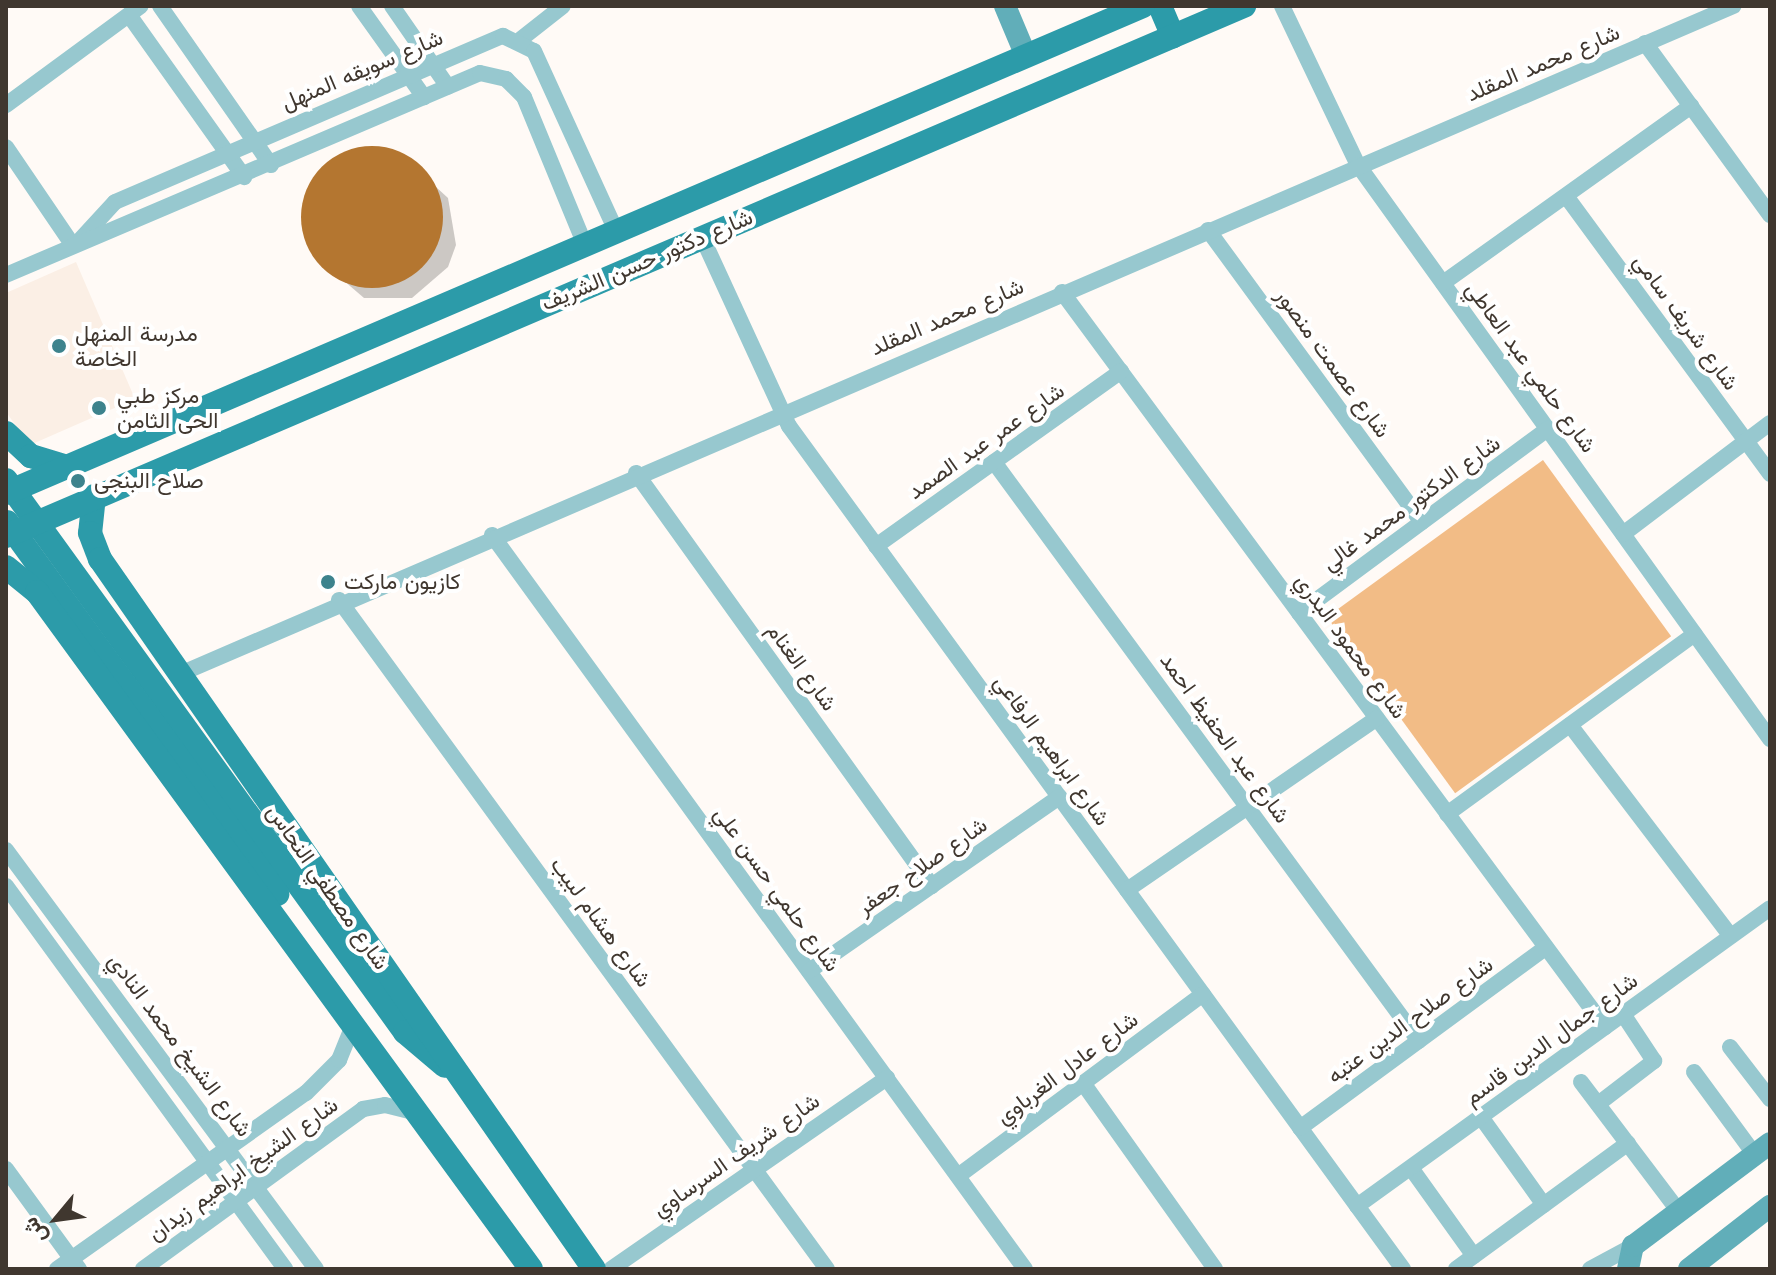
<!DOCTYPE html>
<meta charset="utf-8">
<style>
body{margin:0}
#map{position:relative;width:1776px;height:1275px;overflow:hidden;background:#fffaf6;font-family:"Work Sans",Vazirmatn,sans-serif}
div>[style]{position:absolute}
.built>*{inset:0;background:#fbefe5}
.green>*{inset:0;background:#f2bc86;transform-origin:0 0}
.shadow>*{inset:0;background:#0003}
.building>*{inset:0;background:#b47630}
.round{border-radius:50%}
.street>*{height:16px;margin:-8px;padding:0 8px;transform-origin:8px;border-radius:8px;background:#97c8cf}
.secondary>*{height:22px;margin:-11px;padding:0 11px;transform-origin:11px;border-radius:11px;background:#61aeb9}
.primary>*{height:24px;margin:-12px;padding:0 12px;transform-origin:12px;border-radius:12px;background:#2c9ba9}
.dots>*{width:22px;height:22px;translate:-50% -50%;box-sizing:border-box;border:4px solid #fff;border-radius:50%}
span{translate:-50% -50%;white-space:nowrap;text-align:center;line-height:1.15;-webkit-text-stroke:8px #fff;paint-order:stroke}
.street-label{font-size:22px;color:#40372f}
.poi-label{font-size:22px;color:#40372f}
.left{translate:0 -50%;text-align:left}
.frame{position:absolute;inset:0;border:8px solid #40372f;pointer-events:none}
.north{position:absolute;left:16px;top:1179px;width:80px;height:80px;-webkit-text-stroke:6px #fff;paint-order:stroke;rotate:241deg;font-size:22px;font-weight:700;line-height:32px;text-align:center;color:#40372f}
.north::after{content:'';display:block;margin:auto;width:28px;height:36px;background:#40372f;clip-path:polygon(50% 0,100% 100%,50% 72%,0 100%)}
</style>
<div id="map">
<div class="built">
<div style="clip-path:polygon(76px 262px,135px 399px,30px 445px,6px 412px,6px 293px)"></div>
</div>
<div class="green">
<div style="left:1543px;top:460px;width:218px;height:267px;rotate:54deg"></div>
</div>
<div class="shadow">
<div style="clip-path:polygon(354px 149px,398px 152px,448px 198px,456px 245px,448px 267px,412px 298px,364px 298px,315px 256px,302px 214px,307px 193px,334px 158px)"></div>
</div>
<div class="building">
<div class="round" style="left:301px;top:146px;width:142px;height:142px"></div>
</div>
<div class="street">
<div style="left:160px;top:6px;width:194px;rotate:55.1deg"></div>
<div style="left:359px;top:6px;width:112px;rotate:54.5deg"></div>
<div style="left:392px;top:6px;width:98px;rotate:55.3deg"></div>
<div style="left:1282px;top:6px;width:176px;rotate:64.5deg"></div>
<div style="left:1358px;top:165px;width:707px;rotate:54.33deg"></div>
<div style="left:129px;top:15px;width:199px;rotate:54.6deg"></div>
<div style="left:521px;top:39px;width:53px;rotate:-38.2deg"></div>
<div style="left:1645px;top:43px;width:213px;rotate:54deg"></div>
<div style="left:6px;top:105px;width:167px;rotate:-36.3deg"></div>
<div style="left:6px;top:147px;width:117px;rotate:55.8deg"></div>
<div style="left:1566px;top:196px;width:345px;rotate:53.7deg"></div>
<div style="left:1208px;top:230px;width:362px;rotate:53.8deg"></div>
<div style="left:702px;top:237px;width:208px;rotate:65.3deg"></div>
<div style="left:789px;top:426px;width:1043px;rotate:53.93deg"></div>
<div style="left:81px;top:239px;width:50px;rotate:-47.4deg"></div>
<div style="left:115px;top:202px;width:422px;rotate:-23.2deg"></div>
<div style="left:503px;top:36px;width:34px;rotate:26deg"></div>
<div style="left:534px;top:51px;width:198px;rotate:65.5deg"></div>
<div style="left:6px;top:275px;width:515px;rotate:-23.08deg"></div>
<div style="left:480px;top:73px;width:27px;rotate:13deg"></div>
<div style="left:506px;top:79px;width:25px;rotate:45deg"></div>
<div style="left:524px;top:97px;width:160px;rotate:67.6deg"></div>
<div style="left:1443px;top:283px;width:305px;rotate:-35.5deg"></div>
<div style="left:1062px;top:292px;width:914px;rotate:53.54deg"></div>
<div style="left:994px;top:462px;width:718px;rotate:53.72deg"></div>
<div style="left:636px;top:473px;width:508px;rotate:54.37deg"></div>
<div style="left:1623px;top:534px;width:184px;rotate:-37.1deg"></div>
<div style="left:492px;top:535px;width:907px;rotate:54.01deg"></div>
<div style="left:876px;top:546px;width:301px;rotate:-35.5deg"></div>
<div style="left:339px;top:600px;width:828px;rotate:53.89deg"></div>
<div style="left:1299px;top:613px;width:310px;rotate:-36.5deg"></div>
<div style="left:180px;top:674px;width:1691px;rotate:-23.27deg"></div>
<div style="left:1570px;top:725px;width:265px;rotate:52.7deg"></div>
<div style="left:1447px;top:814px;width:306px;rotate:-36deg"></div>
<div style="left:6px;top:850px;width:521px;rotate:53.5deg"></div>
<div style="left:6px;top:886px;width:474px;rotate:53.9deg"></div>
<div style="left:1127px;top:890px;width:303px;rotate:-34.5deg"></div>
<div style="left:809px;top:971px;width:305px;rotate:-34.8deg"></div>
<div style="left:1730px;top:1047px;width:66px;rotate:52.4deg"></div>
<div style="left:1694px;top:1072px;width:103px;rotate:53.7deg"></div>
<div style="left:1581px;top:1082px;width:159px;rotate:52.9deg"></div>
<div style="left:1083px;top:1083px;width:228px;rotate:54.6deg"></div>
<div style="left:1598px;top:1104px;width:71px;rotate:-37.5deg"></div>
<div style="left:1654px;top:1061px;width:56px;rotate:-123.4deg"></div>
<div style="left:1481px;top:1117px;width:108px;rotate:54.4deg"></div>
<div style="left:1300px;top:1128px;width:305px;rotate:-36.3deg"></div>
<div style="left:1411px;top:1168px;width:108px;rotate:54.4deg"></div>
<div style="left:6px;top:1169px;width:124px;rotate:53.9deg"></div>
<div style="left:958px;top:1176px;width:305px;rotate:-36.6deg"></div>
<div style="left:1357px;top:1206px;width:509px;rotate:-35.81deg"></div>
<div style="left:57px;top:1269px;width:305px;rotate:-35.3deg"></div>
<div style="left:306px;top:1093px;width:47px;rotate:-45deg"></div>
<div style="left:339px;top:1060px;width:37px;rotate:-68deg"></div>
<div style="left:143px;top:1269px;width:272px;rotate:-36deg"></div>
<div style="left:363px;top:1109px;width:22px;rotate:-10deg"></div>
<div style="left:385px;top:1105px;width:32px;rotate:14deg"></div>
<div style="left:611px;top:1269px;width:336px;rotate:-34.7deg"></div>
<div style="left:1456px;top:1269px;width:213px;rotate:-36.2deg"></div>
<div style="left:1590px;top:1269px;width:49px;rotate:-28.1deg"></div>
</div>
<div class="secondary">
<div style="left:1005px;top:6px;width:54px;rotate:67.2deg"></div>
<div style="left:1628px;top:1269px;width:24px;rotate:-78deg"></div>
<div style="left:1633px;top:1246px;width:171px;rotate:-36.9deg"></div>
<div style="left:1689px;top:1269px;width:103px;rotate:-37.9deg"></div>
</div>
<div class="primary">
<div style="left:1160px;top:6px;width:33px;rotate:67deg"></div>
<div style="left:6px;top:433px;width:34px;rotate:43deg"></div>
<div style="left:31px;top:456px;width:37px;rotate:17deg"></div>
<div style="left:6px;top:480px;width:681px;rotate:54.14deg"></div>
<div style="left:405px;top:1032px;width:52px;rotate:40.4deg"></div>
<div style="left:6px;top:493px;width:1237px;rotate:-23.19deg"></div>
<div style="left:94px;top:496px;width:37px;rotate:96deg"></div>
<div style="left:90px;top:533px;width:28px;rotate:69deg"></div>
<div style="left:100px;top:559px;width:865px;rotate:55.17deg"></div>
<div style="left:7px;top:522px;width:460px;rotate:54deg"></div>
<div style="left:6px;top:536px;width:1347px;rotate:-23.18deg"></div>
<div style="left:6px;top:567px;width:40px;rotate:39deg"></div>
<div style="left:37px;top:592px;width:838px;rotate:53.88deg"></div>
</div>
<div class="dots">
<div style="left:59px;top:346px;background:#3d838d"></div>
<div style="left:99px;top:408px;background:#3d838d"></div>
<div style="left:78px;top:481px;background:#3d838d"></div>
<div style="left:328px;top:582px;background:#3d838d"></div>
</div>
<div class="street-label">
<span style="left:1543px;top:63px;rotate:-23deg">شارع محمد المقلد</span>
<span style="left:362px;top:70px;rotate:-23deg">شارع سويقه المنهل</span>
<span style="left:647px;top:260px;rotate:-23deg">شارع دكتور حسن الشريف</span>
<span style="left:947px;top:317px;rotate:-23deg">شارع محمد المقلد</span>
<span style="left:1686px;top:322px;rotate:54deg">شارع شريف سامي</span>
<span style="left:1333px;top:363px;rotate:54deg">شارع عصمت منصور</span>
<span style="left:1531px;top:367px;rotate:54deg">شارع حلمي عبد العاطي</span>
<span style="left:986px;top:441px;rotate:-35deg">شارع عمر عبد الصمد</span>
<span style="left:1411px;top:503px;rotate:-36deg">شارع الدكتور محمد غالي</span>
<span style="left:1351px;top:646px;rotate:54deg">شارع محمود البدري</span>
<span style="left:802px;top:667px;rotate:54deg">شارع الغنام</span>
<span style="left:1225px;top:738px;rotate:54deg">شارع عبد الحفيظ احمد</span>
<span style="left:1052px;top:750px;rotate:54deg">شارع ابراهيم الرفاعي</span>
<span style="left:922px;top:866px;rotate:-35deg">شارع صلاح جعفر</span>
<span style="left:328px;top:887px;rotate:55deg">شارع مصطفي النحاس</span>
<span style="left:777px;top:889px;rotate:54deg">شارع حلمي حسن علي</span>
<span style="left:601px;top:922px;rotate:54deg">شارع هشام لبيب</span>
<span style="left:1410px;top:1020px;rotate:-36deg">شارع صلاح الدين عتبه</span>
<span style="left:1551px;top:1039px;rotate:-36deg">شارع جمال الدين قاسم</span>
<span style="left:180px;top:1045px;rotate:53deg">شارع الشيخ محمد النادي</span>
<span style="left:1067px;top:1068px;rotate:-37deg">شارع عادل الغرباوي</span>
<span style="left:736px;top:1155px;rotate:-35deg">شارع شريف السرساوي</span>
<span style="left:243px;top:1169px;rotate:-36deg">شارع الشيخ ابراهيم زيدان</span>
</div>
<div class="poi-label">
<span class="left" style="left:75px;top:346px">مدرسة المنهل<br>الخاصة</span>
<span class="left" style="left:117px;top:408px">مركز طبي<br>الحى الثامن</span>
<span class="left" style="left:94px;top:481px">صلاح البنجى</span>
<span class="left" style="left:344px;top:582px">كازيون ماركت</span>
</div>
<div class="frame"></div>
<div class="north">ش</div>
</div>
